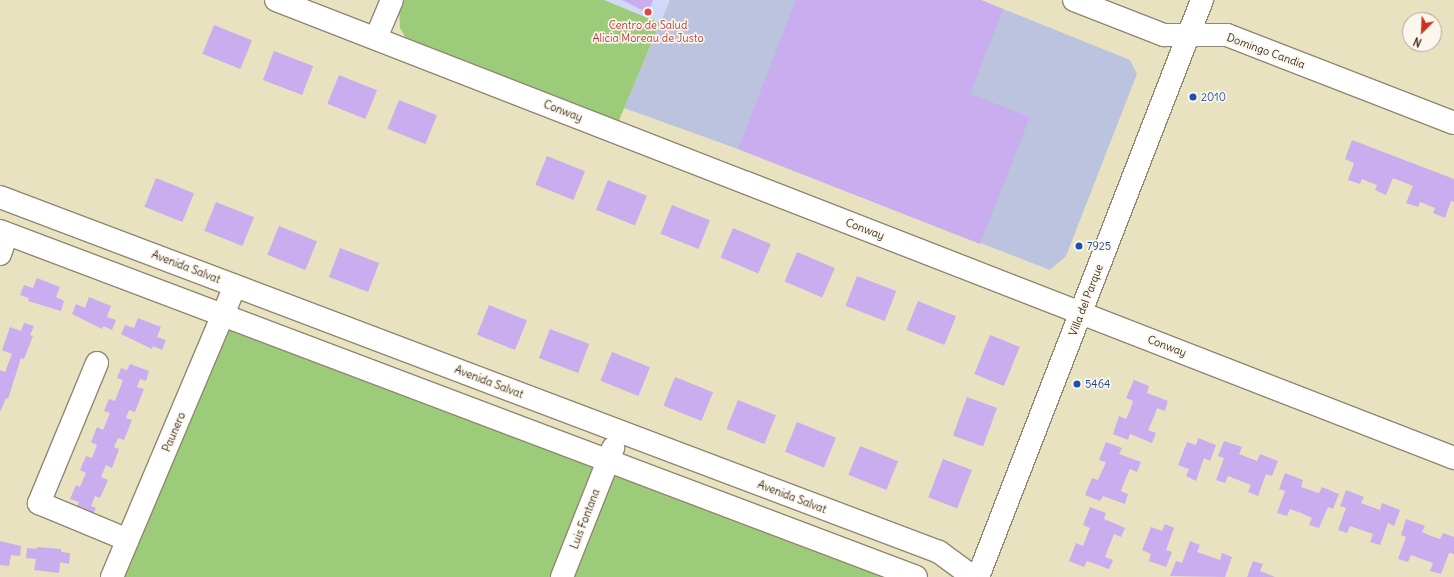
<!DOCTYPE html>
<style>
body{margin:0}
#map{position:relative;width:1454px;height:577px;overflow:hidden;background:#e9e2c1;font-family:Delius,sans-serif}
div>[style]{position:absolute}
.built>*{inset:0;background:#d1d9f9}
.industrial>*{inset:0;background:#bbc3de}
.green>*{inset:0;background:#9ccb7a}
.building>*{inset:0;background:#c9adee;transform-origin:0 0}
.roads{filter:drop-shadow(1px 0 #928670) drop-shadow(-1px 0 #928670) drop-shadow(0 1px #928670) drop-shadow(0 -1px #928670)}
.minor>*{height:22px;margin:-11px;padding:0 11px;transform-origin:11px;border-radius:11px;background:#fff}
.dots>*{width:11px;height:11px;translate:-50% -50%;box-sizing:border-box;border:2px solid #fbf7ec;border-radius:50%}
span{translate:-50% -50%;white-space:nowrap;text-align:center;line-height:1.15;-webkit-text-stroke:3.5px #fbf7ec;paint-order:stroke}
.health-label{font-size:11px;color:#be3a42}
.street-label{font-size:11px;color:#3b2a1e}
.transit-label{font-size:11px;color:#164399}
.left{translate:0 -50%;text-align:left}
.north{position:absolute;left:1402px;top:12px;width:40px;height:40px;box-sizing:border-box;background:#fbf7ec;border:1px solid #aea59a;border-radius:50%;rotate:204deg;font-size:11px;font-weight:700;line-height:16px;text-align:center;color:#3b2a1e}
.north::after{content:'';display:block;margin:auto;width:14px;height:18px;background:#c8321e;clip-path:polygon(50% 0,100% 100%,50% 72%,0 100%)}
</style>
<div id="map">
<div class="built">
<div style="clip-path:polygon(604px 0,670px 0,660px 23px)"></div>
</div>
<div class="industrial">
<div style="clip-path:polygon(670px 0,981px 0,1130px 60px,1137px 74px,1066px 256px,1050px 270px,738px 149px,624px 108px)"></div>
</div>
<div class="green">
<div style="clip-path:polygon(404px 0,604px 0,660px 23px,617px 125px,408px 42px,400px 28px,399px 10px)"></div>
<div style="clip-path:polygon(223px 316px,916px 577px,112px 577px)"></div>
</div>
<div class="building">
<div style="clip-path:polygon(622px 0,653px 0,648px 13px)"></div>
<div style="clip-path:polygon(796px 0,981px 0,1003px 9px,970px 94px,1030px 117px,980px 244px,738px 149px)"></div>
<div style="left:214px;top:25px;width:41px;height:31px;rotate:22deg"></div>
<div style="left:274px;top:51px;width:42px;height:31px;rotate:21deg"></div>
<div style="left:339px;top:75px;width:41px;height:31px;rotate:22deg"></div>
<div style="left:399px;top:100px;width:41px;height:31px;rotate:22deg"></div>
<div style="clip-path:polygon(1352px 140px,1454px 179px,1454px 202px,1451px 201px,1445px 218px,1433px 213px,1435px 208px,1420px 202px,1418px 207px,1406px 203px,1413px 186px,1393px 178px,1386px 195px,1375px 190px,1377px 185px,1369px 182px,1362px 179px,1360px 184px,1348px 180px,1354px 163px,1345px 159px)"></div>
<div style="left:547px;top:156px;width:41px;height:31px;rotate:22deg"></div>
<div style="left:156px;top:178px;width:41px;height:31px;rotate:22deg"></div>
<div style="left:608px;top:180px;width:42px;height:32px;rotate:22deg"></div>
<div style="left:216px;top:202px;width:41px;height:31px;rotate:22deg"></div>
<div style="left:672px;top:205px;width:41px;height:31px;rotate:22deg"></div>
<div style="left:279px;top:226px;width:41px;height:31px;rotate:22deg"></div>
<div style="left:733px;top:228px;width:41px;height:32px;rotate:23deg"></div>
<div style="left:340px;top:248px;width:42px;height:31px;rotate:21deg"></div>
<div style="left:797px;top:252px;width:41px;height:32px;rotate:23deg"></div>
<div style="left:857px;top:276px;width:42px;height:32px;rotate:21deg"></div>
<div style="clip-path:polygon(37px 278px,60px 287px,56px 297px,64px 301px,61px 311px,28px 301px,29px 298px,20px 295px,24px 285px,33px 288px)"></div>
<div style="clip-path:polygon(89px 297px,111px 306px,107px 317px,116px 320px,112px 330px,103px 326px,102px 329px,72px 314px,76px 304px,85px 308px)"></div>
<div style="left:918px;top:301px;width:41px;height:31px;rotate:22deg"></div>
<div style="left:489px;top:305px;width:41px;height:32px;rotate:22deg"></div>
<div style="clip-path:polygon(138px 318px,161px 327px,157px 337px,166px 340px,162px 350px,153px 346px,152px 349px,121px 334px,125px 325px,134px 328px)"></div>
<div style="clip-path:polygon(24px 323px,34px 326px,30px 335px,33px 336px,24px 359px,21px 358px,8px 399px,6px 398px,0 412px,0 370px,5px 372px,12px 354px,2px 350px,10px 327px,21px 331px)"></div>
<div style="left:550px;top:329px;width:42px;height:31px;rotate:21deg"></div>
<div style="left:990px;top:335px;width:32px;height:42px;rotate:22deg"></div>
<div style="left:612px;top:352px;width:41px;height:31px;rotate:22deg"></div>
<div style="clip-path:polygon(130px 364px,149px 371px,146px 381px,140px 379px,137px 387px,144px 389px,135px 412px,129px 410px,126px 418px,132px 420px,124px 440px,118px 438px,114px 447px,119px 449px,112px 468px,106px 465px,101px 477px,108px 480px,100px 498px,95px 496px,91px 506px,96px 508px,92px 517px,75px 511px,79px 502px,70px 499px,76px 485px,80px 487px,86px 473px,80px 470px,86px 456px,92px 458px,97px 445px,91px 442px,97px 427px,103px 430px,110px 413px,104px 411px,109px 399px,115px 401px,123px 380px,117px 378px,121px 368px,127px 370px)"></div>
<div style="left:675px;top:377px;width:41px;height:31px;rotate:22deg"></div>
<div style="clip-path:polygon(1134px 380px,1149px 386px,1147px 393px,1168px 401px,1165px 411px,1157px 408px,1153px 419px,1148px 430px,1156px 433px,1152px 443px,1130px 434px,1128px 440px,1113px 434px,1119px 416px,1126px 419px,1130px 410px,1133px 401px,1126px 398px)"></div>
<div style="left:967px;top:397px;width:32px;height:41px;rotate:20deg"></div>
<div style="left:738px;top:400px;width:41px;height:31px;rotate:22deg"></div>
<div style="left:797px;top:422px;width:42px;height:32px;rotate:22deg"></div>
<div style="clip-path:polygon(1198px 438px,1216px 445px,1210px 461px,1204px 458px,1196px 481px,1186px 476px,1189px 469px,1178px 465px,1187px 442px,1196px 445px)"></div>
<div style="clip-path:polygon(1224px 441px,1242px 447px,1239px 454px,1257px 461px,1260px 454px,1278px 461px,1272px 476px,1266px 474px,1258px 496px,1248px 492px,1251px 485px,1228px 476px,1225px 483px,1216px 480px,1224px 458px,1218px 456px)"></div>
<div style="clip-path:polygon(1106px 442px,1122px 448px,1119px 454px,1141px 462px,1137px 472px,1130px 469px,1125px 480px,1121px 491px,1128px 494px,1125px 504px,1103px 496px,1100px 501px,1085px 495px,1092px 478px,1098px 480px,1106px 462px,1099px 460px)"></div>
<div style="left:860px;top:446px;width:41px;height:31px;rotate:22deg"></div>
<div style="left:943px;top:459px;width:31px;height:41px;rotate:21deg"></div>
<div style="clip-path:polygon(1285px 473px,1303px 480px,1301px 487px,1319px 493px,1322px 487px,1339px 494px,1333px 509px,1328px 507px,1319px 528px,1309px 525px,1312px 518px,1301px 513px,1290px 509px,1287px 516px,1277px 513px,1285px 491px,1279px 489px)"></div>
<div style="clip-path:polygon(1346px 490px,1364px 497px,1361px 503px,1380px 510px,1382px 503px,1400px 510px,1394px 526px,1388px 523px,1380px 545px,1370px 542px,1373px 534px,1350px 526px,1347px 533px,1338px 530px,1346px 508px,1340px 506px)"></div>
<div style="clip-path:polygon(1090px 507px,1106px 513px,1104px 519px,1125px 528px,1121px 537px,1114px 534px,1105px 557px,1113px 560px,1109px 569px,1087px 561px,1084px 567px,1069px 561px,1076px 543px,1083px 546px,1090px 528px,1083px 525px)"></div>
<div style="clip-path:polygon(1406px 519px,1425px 526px,1422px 532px,1431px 536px,1440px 539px,1443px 533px,1454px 537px,1454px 554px,1449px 553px,1441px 574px,1430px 571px,1433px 563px,1411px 555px,1408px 562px,1398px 559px,1406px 537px,1401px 535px)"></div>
<div style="clip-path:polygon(1165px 524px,1174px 528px,1166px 550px,1172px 552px,1166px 567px,1149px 561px,1151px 554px,1142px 550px,1151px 527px,1162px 531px)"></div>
<div style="clip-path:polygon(0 541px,21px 546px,20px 556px,11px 555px,9px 566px,0 565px)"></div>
<div style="clip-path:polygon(1190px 541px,1200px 545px,1197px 552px,1220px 560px,1222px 553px,1232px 557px,1225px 577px,1170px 576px,1176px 561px,1182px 563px)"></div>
<div style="clip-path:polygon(37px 547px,61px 549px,61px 552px,70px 553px,69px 564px,60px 562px,59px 573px,34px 570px,36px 559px,26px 558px,27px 548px,37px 549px)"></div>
<div style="clip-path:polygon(1253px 561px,1263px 564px,1260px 571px,1275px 577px,1247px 577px)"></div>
</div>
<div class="roads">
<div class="minor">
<div style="left:276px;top:0;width:1264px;rotate:21.25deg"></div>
<div style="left:1074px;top:0;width:97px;rotate:21.3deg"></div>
<div style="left:1164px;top:35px;width:63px"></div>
<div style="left:1227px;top:35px;width:243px;rotate:21.2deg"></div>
<div style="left:376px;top:38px;width:41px;rotate:-67.2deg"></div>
<div style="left:0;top:197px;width:1004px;rotate:20.71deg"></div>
<div style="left:939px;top:552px;width:42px;rotate:36.3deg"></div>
<div style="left:0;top:231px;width:979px;rotate:20.69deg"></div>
<div style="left:0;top:254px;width:21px;rotate:-71deg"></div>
<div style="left:97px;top:363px;width:152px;rotate:112.5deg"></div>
<div style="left:39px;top:503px;width:96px;rotate:22.6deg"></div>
<div style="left:112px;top:577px;width:316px;rotate:-67.1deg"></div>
<div style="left:562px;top:577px;width:139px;rotate:-68.4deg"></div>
<div style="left:978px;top:577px;width:619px;rotate:-68.78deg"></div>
</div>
</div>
<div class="dots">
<div style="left:648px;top:12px;background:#e0444e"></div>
<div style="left:1193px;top:97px;background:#1a4fb4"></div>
<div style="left:1079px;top:246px;background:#1a4fb4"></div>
<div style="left:1077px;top:384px;background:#1a4fb4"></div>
</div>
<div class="health-label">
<span style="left:648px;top:32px">Centro de Salud<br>Alicia Moreau de Justo</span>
</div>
<div class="street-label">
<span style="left:1266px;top:51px;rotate:20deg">Domingo Candia</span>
<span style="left:563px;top:111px;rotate:21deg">Conway</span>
<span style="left:865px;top:229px;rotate:21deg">Conway</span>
<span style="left:186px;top:267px;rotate:21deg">Avenida Salvat</span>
<span style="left:1086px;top:300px;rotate:-69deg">Villa del Parque</span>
<span style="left:1167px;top:346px;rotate:21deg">Conway</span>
<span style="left:489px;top:382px;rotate:21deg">Avenida Salvat</span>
<span style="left:174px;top:432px;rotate:-67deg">Paunero</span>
<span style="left:792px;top:497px;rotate:21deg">Avenida Salvat</span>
<span style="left:585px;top:519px;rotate:-69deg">Luis Fontana</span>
</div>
<div class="transit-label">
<span class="left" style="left:1201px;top:97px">2010</span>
<span class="left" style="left:1087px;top:246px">7925</span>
<span class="left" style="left:1085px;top:384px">5464</span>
</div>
<div class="north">N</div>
</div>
